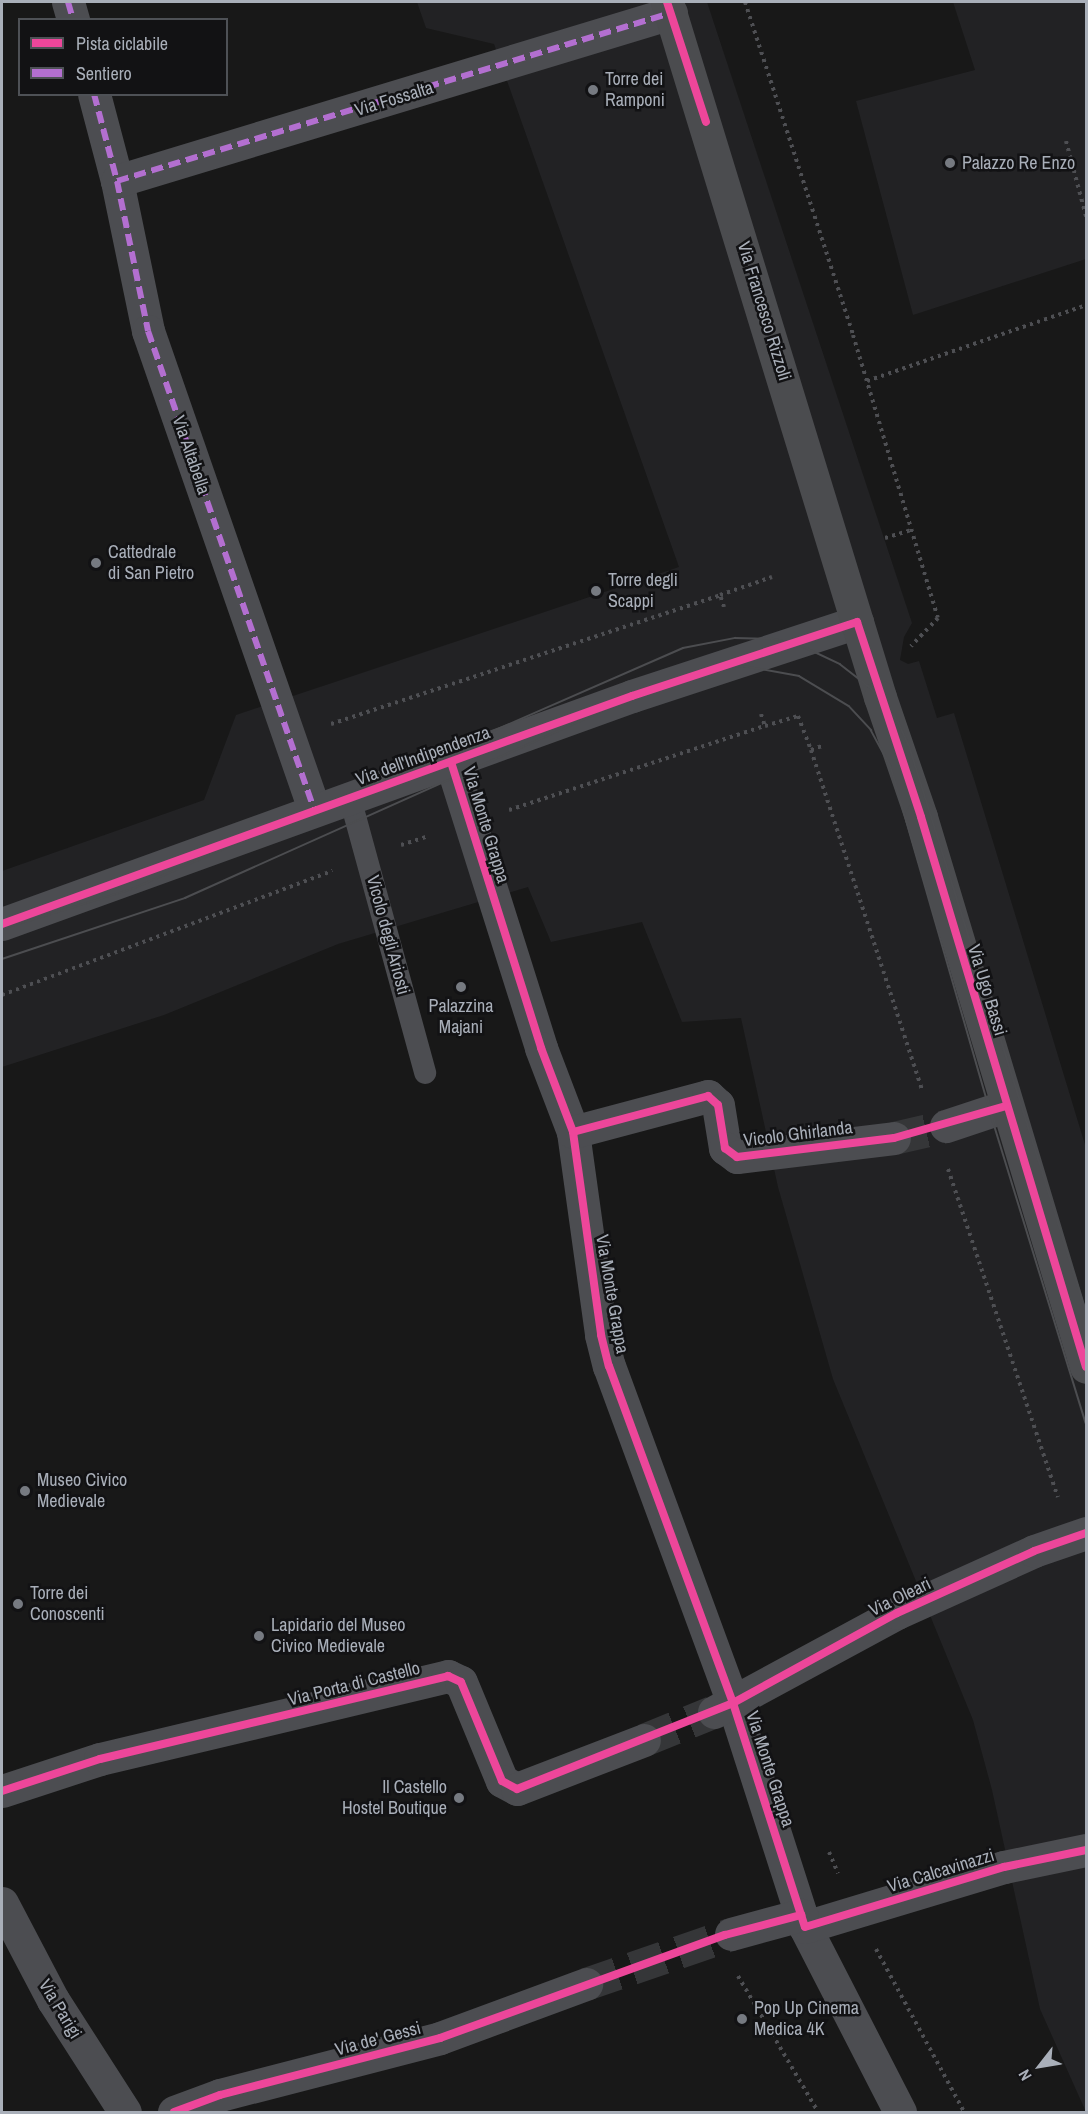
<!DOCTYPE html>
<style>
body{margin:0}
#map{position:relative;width:1088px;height:2114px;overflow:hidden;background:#181818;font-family:"Archivo Narrow",sans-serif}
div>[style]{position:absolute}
.built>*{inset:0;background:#222224}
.street-tunnel>*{height:33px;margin-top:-16.5px;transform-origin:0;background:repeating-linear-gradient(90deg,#353638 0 33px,transparent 0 49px)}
.path>*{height:4px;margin-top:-2px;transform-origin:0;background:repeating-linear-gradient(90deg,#4e4f53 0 3px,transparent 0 7.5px)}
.lane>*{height:22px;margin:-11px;padding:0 11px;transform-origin:11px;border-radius:11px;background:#4c4d51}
.street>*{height:33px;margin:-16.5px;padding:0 16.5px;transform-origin:16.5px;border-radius:16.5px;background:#4c4d51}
.secondary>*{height:33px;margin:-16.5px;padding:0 16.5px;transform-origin:16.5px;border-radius:16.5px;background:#4b4c4f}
.tram>*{height:1.5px;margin:-0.75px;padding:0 0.75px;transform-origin:0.75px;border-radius:0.75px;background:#4c4d50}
.quiet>*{height:6px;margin-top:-3px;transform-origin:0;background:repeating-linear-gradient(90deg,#b36fd0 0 12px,transparent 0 18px)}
.cycleway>*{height:8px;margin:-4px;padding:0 4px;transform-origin:4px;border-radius:4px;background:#ed469a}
.dots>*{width:16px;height:16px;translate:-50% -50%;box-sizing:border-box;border:3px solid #121214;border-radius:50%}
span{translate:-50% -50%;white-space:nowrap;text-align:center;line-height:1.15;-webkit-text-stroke:5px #121214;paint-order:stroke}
.poi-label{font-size:18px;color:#a9afb9}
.left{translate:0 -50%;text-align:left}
.right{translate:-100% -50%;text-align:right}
.street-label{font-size:18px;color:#a9afb9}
.frame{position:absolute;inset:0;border:3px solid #a9afb9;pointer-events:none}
.legend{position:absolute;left:18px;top:18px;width:210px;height:78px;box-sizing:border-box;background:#121214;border:2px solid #4e5156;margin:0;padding:8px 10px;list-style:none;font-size:18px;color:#a9afb9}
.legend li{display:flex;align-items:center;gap:12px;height:30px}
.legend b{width:30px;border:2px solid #4e5156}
.north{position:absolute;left:1010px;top:2036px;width:60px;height:60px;-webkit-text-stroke:4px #121214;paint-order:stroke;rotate:239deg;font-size:16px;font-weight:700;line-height:24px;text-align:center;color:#a9afb9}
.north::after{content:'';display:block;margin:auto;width:21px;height:27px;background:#a9afb9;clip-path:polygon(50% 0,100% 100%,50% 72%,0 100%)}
</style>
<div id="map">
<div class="built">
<div style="clip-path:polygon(417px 2px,707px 2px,912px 623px,904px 637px,900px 660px,908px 664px,919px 661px,937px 718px,954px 713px,1086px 1148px,1086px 2112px,1040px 2009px,992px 1790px,973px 1720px,833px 1379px,778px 1187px,741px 1018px,682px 1022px,642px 922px,551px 942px,528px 887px,338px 944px,164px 1015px,2px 1067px,2px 871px,204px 800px,236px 715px,679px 567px,494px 44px,426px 28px)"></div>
<div style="clip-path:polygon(953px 2px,1086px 2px,1086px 259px,913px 315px,856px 101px,975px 70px)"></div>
</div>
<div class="street-tunnel">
<div style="left:894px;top:1138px;width:53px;rotate:-13deg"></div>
<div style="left:644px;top:1740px;width:74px;rotate:-22.1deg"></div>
<div style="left:586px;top:1984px;width:153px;rotate:-19deg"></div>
</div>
<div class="path">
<div style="left:745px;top:2px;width:350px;rotate:72deg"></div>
<div style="left:853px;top:335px;width:295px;rotate:73.3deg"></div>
<div style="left:938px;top:618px;width:39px;rotate:134deg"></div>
<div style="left:1066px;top:141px;width:78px;rotate:75.1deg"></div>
<div style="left:867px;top:381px;width:232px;rotate:-19.1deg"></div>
<div style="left:885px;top:538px;width:27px;rotate:-17deg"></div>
<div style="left:724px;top:607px;width:13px;rotate:-108deg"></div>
<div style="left:720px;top:595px;width:55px;rotate:-19.1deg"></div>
<div style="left:761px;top:714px;width:13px;rotate:72deg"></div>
<div style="left:765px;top:726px;width:34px;rotate:-17deg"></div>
<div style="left:798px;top:716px;width:36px;rotate:69deg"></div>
<div style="left:811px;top:750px;width:12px;rotate:-20deg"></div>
<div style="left:331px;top:724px;width:410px;rotate:-18.3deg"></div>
<div style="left:811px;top:750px;width:358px;rotate:71.9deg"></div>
<div style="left:509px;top:810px;width:269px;rotate:-18.2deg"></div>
<div style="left:401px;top:845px;width:28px;rotate:-18deg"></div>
<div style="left:2px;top:995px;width:353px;rotate:-20.6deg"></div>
<div style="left:948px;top:1169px;width:346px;rotate:71.5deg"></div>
<div style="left:829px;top:1852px;width:23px;rotate:67deg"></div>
<div style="left:876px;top:1949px;width:185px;rotate:61.6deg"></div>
<div style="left:738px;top:1976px;width:158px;rotate:59.5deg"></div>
</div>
<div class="lane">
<div style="left:350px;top:798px;width:285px;rotate:74.7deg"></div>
</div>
<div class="street">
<div style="left:68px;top:2px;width:19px;rotate:74deg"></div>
<div style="left:94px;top:94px;width:90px;rotate:75.2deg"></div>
<div style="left:117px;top:181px;width:153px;rotate:78.3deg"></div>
<div style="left:148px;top:331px;width:506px;rotate:70.85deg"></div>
<div style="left:117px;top:181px;width:579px;rotate:-16.87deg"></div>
<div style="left:451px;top:762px;width:300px;rotate:72.5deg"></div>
<div style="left:541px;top:1048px;width:90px;rotate:69.1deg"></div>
<div style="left:573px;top:1132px;width:205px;rotate:82.1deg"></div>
<div style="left:601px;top:1335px;width:32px;rotate:76deg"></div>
<div style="left:609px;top:1366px;width:359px;rotate:69.8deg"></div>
<div style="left:733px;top:1703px;width:235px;rotate:72.2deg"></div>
<div style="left:805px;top:1927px;width:208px;rotate:62.8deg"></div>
<div style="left:2px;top:924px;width:670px;rotate:-19.9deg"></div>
<div style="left:632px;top:696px;width:237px;rotate:-18.2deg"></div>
<div style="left:946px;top:1126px;width:63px;rotate:-18.4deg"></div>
<div style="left:573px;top:1132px;width:140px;rotate:-14.9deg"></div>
<div style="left:708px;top:1096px;width:13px;rotate:42deg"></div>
<div style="left:718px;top:1105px;width:44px;rotate:80.8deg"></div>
<div style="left:725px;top:1148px;width:15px;rotate:37deg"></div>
<div style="left:737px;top:1157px;width:158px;rotate:-6.9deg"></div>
<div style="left:714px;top:1712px;width:208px;rotate:-28.4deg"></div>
<div style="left:897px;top:1613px;width:150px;rotate:-24.3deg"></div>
<div style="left:1034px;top:1551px;width:55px;rotate:-19.1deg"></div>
<div style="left:2px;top:1791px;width:103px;rotate:-18.1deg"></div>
<div style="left:100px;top:1759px;width:358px;rotate:-13.4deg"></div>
<div style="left:448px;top:1676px;width:14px;rotate:25deg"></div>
<div style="left:461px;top:1682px;width:107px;rotate:67.5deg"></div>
<div style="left:502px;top:1781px;width:17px;rotate:28deg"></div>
<div style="left:517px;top:1789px;width:136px;rotate:-21.1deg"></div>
<div style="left:2px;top:1903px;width:110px;rotate:62.3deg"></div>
<div style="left:53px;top:2000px;width:133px;rotate:57.3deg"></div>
<div style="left:805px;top:1927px;width:208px;rotate:-16.8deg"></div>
<div style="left:1004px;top:1867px;width:84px;rotate:-11.7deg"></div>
<div style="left:731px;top:1934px;width:73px;rotate:-15.2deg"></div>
<div style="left:174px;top:2112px;width:49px;rotate:-20.3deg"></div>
<div style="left:220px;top:2095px;width:227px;rotate:-14.5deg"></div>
<div style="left:440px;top:2038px;width:156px;rotate:-20.3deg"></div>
</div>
<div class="secondary">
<div style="left:667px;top:2px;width:727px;rotate:72.96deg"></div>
<div style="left:880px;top:697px;width:127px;rotate:71.1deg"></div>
<div style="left:921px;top:817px;width:574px;rotate:73.3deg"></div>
</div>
<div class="tram">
<div style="left:2px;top:929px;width:136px;rotate:-17.1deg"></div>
<div style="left:132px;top:889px;width:601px;rotate:-23.62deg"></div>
<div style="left:683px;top:648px;width:53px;rotate:-10.9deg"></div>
<div style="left:735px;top:638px;width:40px;rotate:1.4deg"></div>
<div style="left:775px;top:639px;width:28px;rotate:15deg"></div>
<div style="left:802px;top:646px;width:42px;rotate:25.3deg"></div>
<div style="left:840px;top:664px;width:39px;rotate:38deg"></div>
<div style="left:871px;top:688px;width:43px;rotate:50.7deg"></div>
<div style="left:898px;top:721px;width:30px;rotate:66deg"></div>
<div style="left:910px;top:748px;width:590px;rotate:72.64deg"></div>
<div style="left:2px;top:959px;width:193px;rotate:-18.4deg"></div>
<div style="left:185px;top:898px;width:534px;rotate:-24.12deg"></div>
<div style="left:672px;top:680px;width:51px;rotate:-14.9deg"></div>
<div style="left:721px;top:667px;width:23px;rotate:-2deg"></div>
<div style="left:744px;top:666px;width:56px;rotate:10.3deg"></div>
<div style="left:799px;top:676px;width:58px;rotate:31deg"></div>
<div style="left:849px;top:706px;width:33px;rotate:47deg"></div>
<div style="left:871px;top:730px;width:42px;rotate:61.6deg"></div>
<div style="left:891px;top:767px;width:358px;rotate:73.9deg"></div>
<div style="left:990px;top:1111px;width:326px;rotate:72.9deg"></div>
</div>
<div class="quiet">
<div style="left:68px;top:2px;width:19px;rotate:74deg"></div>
<div style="left:94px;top:94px;width:90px;rotate:75.2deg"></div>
<div style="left:117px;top:181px;width:153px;rotate:78.3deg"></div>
<div style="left:148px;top:331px;width:506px;rotate:70.85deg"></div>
<div style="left:117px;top:181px;width:579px;rotate:-16.87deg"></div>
</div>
<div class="cycleway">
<div style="left:667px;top:2px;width:126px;rotate:72deg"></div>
<div style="left:451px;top:762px;width:300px;rotate:72.5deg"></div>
<div style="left:541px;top:1048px;width:90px;rotate:69.1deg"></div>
<div style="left:573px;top:1132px;width:205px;rotate:82.1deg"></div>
<div style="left:601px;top:1335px;width:32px;rotate:76deg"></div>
<div style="left:609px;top:1366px;width:359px;rotate:69.8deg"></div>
<div style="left:733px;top:1703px;width:235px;rotate:72.2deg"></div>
<div style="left:805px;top:1927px;width:208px;rotate:-16.8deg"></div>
<div style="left:1004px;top:1867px;width:84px;rotate:-11.7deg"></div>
<div style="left:2px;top:924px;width:670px;rotate:-19.9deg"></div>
<div style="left:632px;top:696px;width:237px;rotate:-18.2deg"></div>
<div style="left:857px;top:622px;width:205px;rotate:71.8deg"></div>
<div style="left:921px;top:817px;width:574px;rotate:73.3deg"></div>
<div style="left:573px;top:1132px;width:140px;rotate:-14.9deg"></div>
<div style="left:708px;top:1096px;width:13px;rotate:42deg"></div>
<div style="left:718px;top:1105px;width:44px;rotate:80.8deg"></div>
<div style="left:725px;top:1148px;width:15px;rotate:37deg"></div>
<div style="left:737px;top:1157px;width:158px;rotate:-6.9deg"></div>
<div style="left:894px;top:1138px;width:116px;rotate:-15.9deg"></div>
<div style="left:2px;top:1791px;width:103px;rotate:-18.1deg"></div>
<div style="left:100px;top:1759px;width:358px;rotate:-13.4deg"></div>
<div style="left:448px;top:1676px;width:14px;rotate:25deg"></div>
<div style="left:461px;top:1682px;width:107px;rotate:67.5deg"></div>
<div style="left:502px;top:1781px;width:17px;rotate:28deg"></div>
<div style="left:517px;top:1789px;width:232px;rotate:-21.7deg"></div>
<div style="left:733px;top:1703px;width:187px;rotate:-28.8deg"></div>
<div style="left:897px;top:1613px;width:150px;rotate:-24.3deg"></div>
<div style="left:1034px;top:1551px;width:55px;rotate:-19.1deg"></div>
<div style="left:174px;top:2112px;width:49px;rotate:-20.3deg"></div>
<div style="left:220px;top:2095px;width:227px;rotate:-14.5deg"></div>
<div style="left:440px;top:2038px;width:303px;rotate:-19.9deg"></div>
<div style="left:725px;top:1935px;width:79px;rotate:-14.7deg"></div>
</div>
<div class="dots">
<div style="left:593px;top:90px;background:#767a81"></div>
<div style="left:950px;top:163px;background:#767a81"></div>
<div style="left:96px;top:563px;background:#767a81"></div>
<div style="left:596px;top:591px;background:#767a81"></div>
<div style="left:461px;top:987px;background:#767a81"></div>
<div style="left:25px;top:1491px;background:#767a81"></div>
<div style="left:18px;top:1604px;background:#767a81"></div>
<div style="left:259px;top:1636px;background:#767a81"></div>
<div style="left:459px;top:1798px;background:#767a81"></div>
<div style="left:742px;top:2019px;background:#767a81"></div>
</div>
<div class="poi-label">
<span class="left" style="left:605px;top:90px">Torre dei<br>Ramponi</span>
<span class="left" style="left:962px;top:163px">Palazzo Re Enzo</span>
<span class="left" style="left:108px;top:563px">Cattedrale<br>di San Pietro</span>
<span class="left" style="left:608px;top:591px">Torre degli<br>Scappi</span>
<span style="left:461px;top:1017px">Palazzina<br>Majani</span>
<span class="left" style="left:37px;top:1491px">Museo Civico<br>Medievale</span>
<span class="left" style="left:30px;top:1604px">Torre dei<br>Conoscenti</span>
<span class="left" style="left:271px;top:1636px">Lapidario del Museo<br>Civico Medievale</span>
<span class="right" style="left:447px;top:1798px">Il Castello<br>Hostel Boutique</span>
<span class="left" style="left:754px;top:2019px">Pop Up Cinema<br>Medica 4K</span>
</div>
<div class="street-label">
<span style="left:394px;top:99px;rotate:-17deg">Via Fossalta</span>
<span style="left:764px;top:311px;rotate:73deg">Via Francesco Rizzoli</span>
<span style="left:191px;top:455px;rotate:71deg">Via Altabella</span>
<span style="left:423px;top:756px;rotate:-20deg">Via dell'Indipendenza</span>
<span style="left:486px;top:825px;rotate:73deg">Via Monte Grappa</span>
<span style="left:388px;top:935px;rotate:75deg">Vicolo degli Ariosti</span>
<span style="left:987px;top:990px;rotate:73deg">Via Ugo Bassi</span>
<span style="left:798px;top:1134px;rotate:-7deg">Vicolo Ghirlanda</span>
<span style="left:612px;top:1294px;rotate:80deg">Via Monte Grappa</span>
<span style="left:900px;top:1597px;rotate:-26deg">Via Oleari</span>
<span style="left:354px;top:1684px;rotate:-14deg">Via Porta di Castello</span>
<span style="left:770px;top:1769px;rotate:72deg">Via Monte Grappa</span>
<span style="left:941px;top:1871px;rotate:-17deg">Via Calcavinazzi</span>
<span style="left:60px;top:2009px;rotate:59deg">Via Parigi</span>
<span style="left:378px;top:2039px;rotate:-15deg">Via de' Gessi</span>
</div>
<div class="frame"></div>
<ul class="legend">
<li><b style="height:8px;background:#ed469a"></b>Pista ciclabile</li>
<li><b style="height:8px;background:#b36fd0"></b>Sentiero</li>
</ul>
<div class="north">N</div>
</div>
